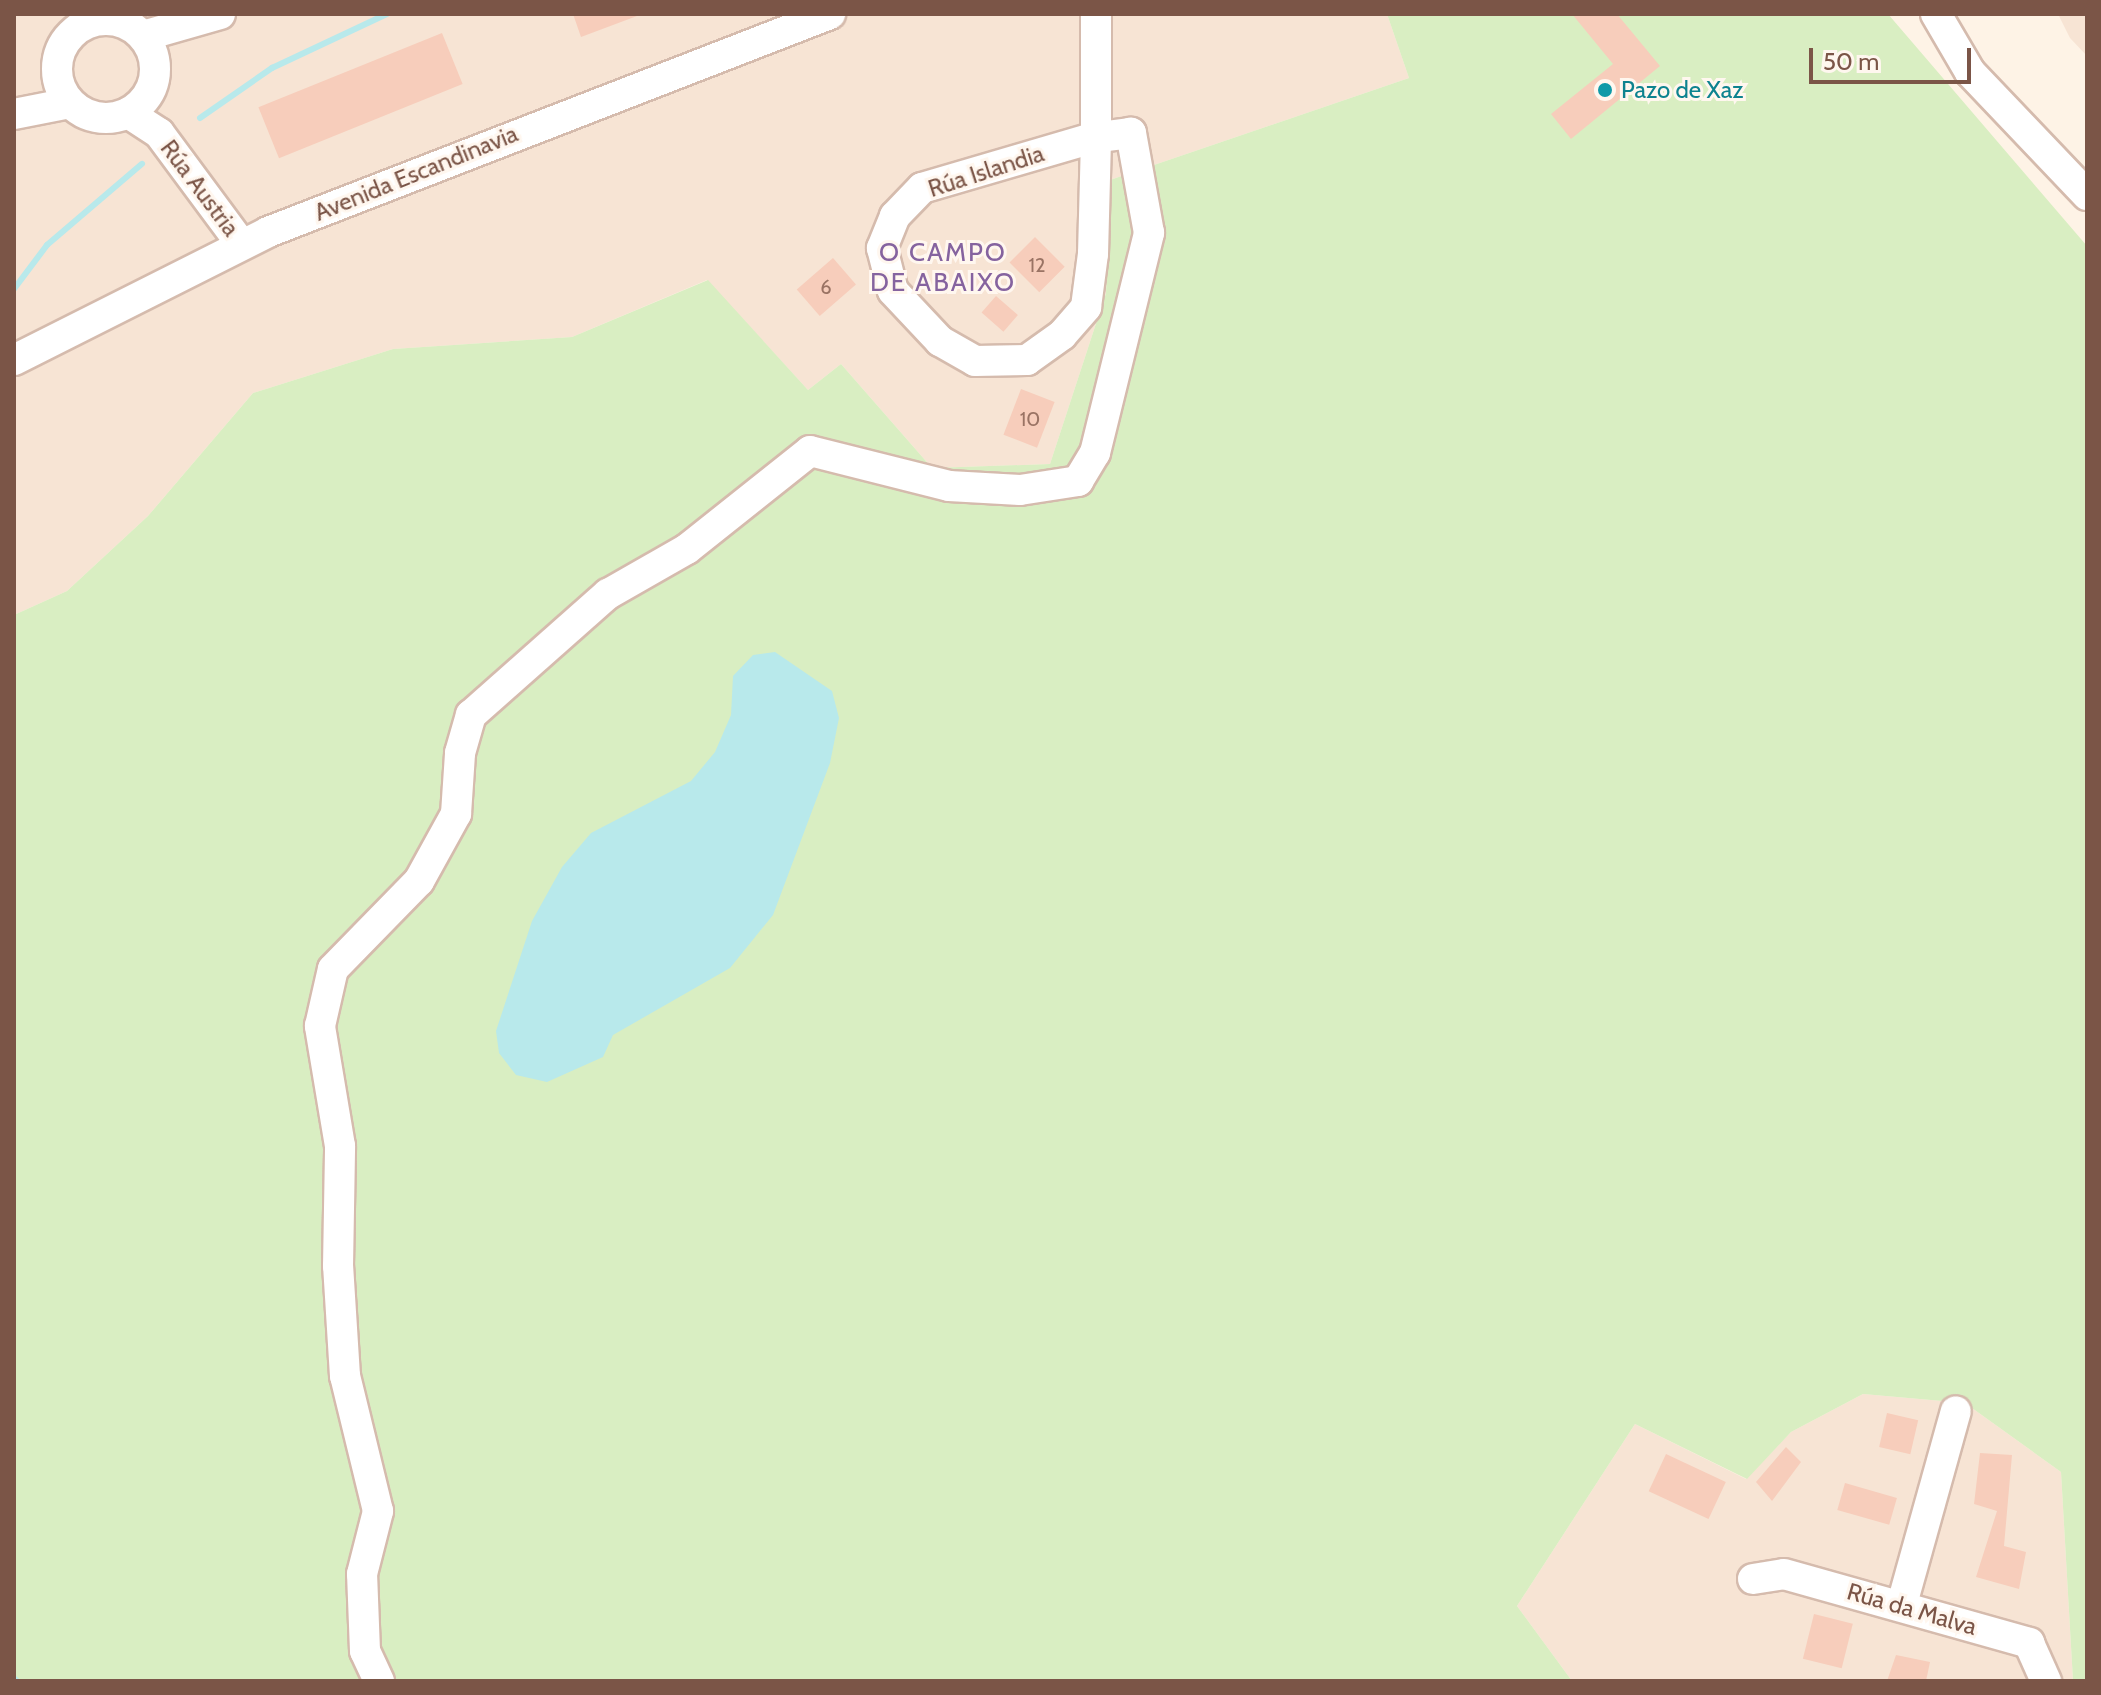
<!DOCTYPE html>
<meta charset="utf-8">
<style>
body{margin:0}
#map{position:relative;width:2101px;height:1695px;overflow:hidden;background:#fef3e6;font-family:Cabin,sans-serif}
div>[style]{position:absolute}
.residential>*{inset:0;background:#f7e4d4}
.green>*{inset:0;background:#d9eec2}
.water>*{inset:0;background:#b8e9eb}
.stream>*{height:6px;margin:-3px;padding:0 3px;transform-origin:3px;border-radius:3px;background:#b8e9eb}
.building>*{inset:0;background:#f7cdbb;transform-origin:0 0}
.roads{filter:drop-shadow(2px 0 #d5bbad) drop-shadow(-2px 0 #d5bbad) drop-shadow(0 2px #d5bbad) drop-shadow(0 -2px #d5bbad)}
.minor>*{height:30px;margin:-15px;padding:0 15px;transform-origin:15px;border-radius:15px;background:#fff}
.minor>.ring{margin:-15px;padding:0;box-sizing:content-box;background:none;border:30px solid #fff;border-radius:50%}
.dots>*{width:22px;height:22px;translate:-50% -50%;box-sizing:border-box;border:4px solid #fff7ef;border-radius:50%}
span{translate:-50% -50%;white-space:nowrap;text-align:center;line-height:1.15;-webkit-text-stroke:6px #fff7ef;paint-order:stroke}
.number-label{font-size:20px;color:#9a7364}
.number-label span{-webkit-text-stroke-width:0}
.culture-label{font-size:24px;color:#0d838f}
.left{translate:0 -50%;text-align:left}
.street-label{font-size:24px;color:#7b5547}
.neighbourhood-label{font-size:26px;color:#85639f;letter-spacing:2px}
.frame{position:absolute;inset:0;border:16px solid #7b5547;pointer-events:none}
.scale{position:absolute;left:1809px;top:48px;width:162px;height:36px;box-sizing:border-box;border:4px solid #7b5547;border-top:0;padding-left:10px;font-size:24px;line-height:28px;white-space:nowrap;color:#7b5547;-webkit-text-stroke:6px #fff7ef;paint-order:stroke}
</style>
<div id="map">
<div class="residential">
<div style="clip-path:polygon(14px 14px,1387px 14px,1409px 78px,1110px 180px,1106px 293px,1050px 464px,932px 468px,841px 364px,808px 390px,707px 280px,572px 337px,393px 349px,253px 393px,148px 516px,67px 591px,14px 615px)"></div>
<div style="clip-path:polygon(2058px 14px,2087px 14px,2087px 56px,2070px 38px)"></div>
<div style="clip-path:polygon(1863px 1394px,1965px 1403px,2061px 1472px,2073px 1681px,1572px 1681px,1517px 1606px,1635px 1424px,1746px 1479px,1791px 1432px)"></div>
</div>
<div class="green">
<div style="clip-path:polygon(1387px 14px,1888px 14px,2087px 246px,2087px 1681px,2073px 1681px,2061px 1472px,1965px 1403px,1863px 1394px,1791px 1432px,1747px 1479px,1635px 1424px,1517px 1606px,1572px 1681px,14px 1681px,14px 615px,67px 591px,148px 516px,253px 393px,393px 349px,572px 337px,708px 280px,808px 390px,841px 364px,932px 468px,1050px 464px,1106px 293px,1110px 180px,1409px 78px)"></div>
</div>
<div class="water">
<div style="clip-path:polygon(775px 652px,832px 691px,839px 718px,830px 763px,773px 915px,730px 968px,613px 1035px,603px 1057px,547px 1082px,516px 1075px,499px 1053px,496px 1031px,532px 921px,562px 867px,591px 833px,691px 781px,715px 752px,731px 715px,733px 676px,753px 655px)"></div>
</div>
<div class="stream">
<div style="left:200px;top:118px;width:88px;rotate:-34.8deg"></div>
<div style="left:272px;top:68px;width:127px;rotate:-25.2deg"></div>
<div style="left:14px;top:289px;width:55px;rotate:-53.1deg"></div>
<div style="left:47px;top:245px;width:125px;rotate:-40.5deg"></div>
<div style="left:14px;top:1678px;width:4px;rotate:45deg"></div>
</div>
<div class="building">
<div style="clip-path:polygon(573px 14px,637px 14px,637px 16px,581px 37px)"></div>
<div style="clip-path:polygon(1572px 14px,1617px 14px,1660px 66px,1571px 139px,1551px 114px,1613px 64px)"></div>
<div style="left:442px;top:33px;width:55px;height:198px;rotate:68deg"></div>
<div style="left:1035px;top:237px;width:42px;height:36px;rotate:45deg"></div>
<div style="left:833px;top:258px;width:35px;height:48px;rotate:49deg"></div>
<div style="left:996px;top:296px;width:29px;height:22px;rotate:41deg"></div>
<div style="left:1021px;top:389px;width:36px;height:49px;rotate:21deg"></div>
<div style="left:1887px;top:1413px;width:32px;height:35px;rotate:13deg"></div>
<div style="clip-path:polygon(1786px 1447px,1801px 1462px,1772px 1501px,1756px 1482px)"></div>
<div style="clip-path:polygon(1980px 1453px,2012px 1455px,2004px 1546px,2026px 1552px,2019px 1589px,1976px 1577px,1997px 1511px,1974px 1504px)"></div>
<div style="left:1666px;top:1454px;width:66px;height:41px;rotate:25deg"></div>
<div style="left:1845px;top:1483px;width:54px;height:28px;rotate:16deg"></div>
<div style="left:1814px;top:1614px;width:40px;height:46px;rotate:14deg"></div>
<div style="clip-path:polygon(1896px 1655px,1930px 1662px,1926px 1681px,1887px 1681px)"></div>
</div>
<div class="roads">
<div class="minor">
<div style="left:1936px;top:14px;width:67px;rotate:59.6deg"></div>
<div style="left:1970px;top:72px;width:170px;rotate:46.4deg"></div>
<div class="ring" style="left:57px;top:20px;width:68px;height:68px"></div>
<div style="left:143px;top:36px;width:80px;rotate:-15.9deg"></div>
<div style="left:128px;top:113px;width:37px;rotate:33deg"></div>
<div style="left:159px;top:133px;width:138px;rotate:53.5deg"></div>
<div style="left:14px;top:114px;width:57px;rotate:-11.1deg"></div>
<div style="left:14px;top:360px;width:284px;rotate:-26.7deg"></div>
<div style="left:268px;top:232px;width:603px;rotate:-21.2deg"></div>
<div style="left:1753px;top:1579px;width:31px;rotate:-9deg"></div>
<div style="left:1784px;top:1574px;width:255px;rotate:15.7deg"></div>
<div style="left:2029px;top:1643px;width:42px;rotate:65.9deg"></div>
<div style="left:1902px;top:1604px;width:200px;rotate:-74.4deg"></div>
<div style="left:379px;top:1681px;width:33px;rotate:-115deg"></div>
<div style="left:365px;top:1651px;width:77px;rotate:-92.2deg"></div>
<div style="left:362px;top:1574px;width:65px;rotate:-75.7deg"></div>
<div style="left:378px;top:1511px;width:139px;rotate:-103.7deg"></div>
<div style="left:345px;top:1376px;width:110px;rotate:-93.6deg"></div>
<div style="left:338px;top:1266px;width:120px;rotate:-89deg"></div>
<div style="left:340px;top:1146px;width:122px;rotate:-99.5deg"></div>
<div style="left:320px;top:1026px;width:58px;rotate:-77.2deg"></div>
<div style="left:333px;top:969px;width:123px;rotate:-45.7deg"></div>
<div style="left:419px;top:881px;width:77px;rotate:-61.1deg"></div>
<div style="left:456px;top:814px;width:61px;rotate:-86.2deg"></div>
<div style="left:460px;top:753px;width:40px;rotate:-74deg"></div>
<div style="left:471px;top:715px;width:183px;rotate:-41.5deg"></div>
<div style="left:608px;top:594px;width:91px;rotate:-29.7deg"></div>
<div style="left:687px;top:549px;width:157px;rotate:-38.5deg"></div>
<div style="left:810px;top:451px;width:143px;rotate:14.1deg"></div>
<div style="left:949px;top:486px;width:71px;rotate:3.2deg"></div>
<div style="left:1020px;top:490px;width:59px;rotate:-8.8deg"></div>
<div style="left:1078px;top:481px;width:33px;rotate:-59deg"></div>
<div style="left:1095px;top:453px;width:227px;rotate:-76.2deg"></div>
<div style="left:1149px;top:233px;width:102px;rotate:-100.2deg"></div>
<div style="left:1131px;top:133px;width:35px;rotate:173deg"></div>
<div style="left:1096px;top:137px;width:181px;rotate:163.7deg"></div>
<div style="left:922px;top:188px;width:39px;rotate:134deg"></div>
<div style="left:895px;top:216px;width:35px;rotate:112deg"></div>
<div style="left:882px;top:248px;width:44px;rotate:75.7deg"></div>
<div style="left:893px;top:291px;width:69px;rotate:46.8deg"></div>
<div style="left:940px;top:341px;width:40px;rotate:29.7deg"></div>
<div style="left:975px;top:361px;width:52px;rotate:-1.1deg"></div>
<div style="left:1027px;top:360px;width:43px;rotate:-35.5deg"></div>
<div style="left:1062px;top:335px;width:37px;rotate:-49deg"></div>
<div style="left:1086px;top:307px;width:53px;rotate:-82.5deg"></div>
<div style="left:1093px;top:254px;width:117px;rotate:-88.5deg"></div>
<div style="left:1096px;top:137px;width:123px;rotate:-90deg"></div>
</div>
</div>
<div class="dots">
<div style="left:1605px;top:90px;background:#0f9aa8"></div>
</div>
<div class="number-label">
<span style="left:1037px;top:265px">12</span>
<span style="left:826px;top:287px">6</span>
<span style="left:1030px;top:419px">10</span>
</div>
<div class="culture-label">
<span class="left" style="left:1621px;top:90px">Pazo de Xaz</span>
</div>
<div class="street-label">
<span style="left:986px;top:171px;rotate:-18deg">Rúa Islandia</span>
<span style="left:416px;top:173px;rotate:-22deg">Avenida Escandinavia</span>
<span style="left:200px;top:188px;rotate:53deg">Rúa Austria</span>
<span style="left:1912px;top:1609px;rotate:16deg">Rúa da Malva</span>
</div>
<div class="neighbourhood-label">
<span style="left:943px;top:268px">O CAMPO<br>DE ABAIXO</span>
</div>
<div class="frame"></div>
<div class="scale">50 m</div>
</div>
